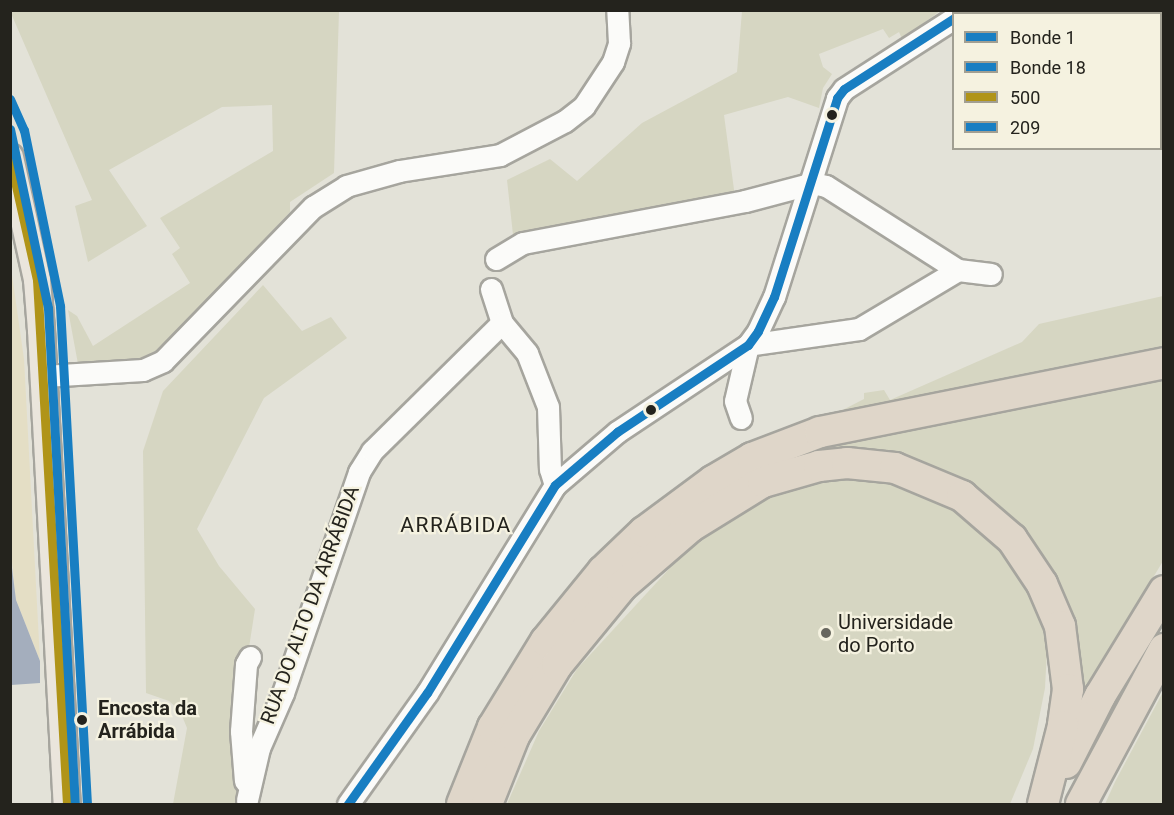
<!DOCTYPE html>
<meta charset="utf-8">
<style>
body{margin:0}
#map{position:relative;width:1174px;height:815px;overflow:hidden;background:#e3e2d8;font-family:Roboto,sans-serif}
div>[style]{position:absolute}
.green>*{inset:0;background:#d6d6c2}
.sand>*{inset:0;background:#e4dec5}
.water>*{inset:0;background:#a4aebd}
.roads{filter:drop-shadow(2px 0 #a6a59e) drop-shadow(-2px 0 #a6a59e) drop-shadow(0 2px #a6a59e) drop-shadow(0 -2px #a6a59e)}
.minor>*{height:21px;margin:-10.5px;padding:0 10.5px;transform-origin:10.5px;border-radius:10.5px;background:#fbfbf9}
.major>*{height:26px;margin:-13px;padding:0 13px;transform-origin:13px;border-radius:13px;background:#eae5dc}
.highway>*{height:30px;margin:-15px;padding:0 15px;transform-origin:15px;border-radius:15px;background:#dfd6c9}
.bus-1>*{height:9px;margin:-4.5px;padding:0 4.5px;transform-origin:4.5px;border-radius:4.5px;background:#b09418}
.bus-2>*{height:9px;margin:-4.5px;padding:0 4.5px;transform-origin:4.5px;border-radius:4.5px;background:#187ec2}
.tram-1>*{height:9px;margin:-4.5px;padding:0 4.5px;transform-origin:4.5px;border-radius:4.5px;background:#187ec2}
.tram-2>*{height:9px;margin:-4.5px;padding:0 4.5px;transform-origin:4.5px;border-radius:4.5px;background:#187ec2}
.dots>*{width:16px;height:16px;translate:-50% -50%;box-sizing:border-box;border:3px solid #f5f2e0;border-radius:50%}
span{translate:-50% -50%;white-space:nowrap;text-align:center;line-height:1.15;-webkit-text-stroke:4.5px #f5f2e0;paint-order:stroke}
.street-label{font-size:20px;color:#24231d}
.poi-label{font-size:20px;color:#24231d}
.left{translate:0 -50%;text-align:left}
.stop-label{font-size:20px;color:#24231d;font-weight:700}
.neighbourhood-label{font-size:21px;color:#24231d;letter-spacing:1.5px}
.frame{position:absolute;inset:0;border:12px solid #24231d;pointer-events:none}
.legend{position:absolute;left:952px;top:12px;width:210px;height:138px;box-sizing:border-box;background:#f5f2e0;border:2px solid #a19f92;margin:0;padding:8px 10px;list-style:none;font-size:18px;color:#24231d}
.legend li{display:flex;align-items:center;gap:12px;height:30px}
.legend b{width:30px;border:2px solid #a19f92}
</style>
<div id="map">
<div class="green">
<div style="clip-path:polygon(10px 11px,339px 11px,334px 173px,290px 202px,290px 212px,158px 352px,141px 361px,78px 364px,68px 310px,77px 316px,93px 346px,190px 283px,172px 254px,180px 248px,160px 218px,273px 151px,272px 105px,222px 107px,109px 170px,147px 226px,88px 262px,75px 206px,92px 200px)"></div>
<div style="clip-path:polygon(742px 11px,940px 11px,902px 39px,899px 32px,889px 38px,883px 29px,819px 54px,823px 67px,832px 74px,823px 88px,819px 108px,788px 97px,724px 115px,735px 197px,514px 244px,507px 180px,550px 159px,577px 181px,642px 123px,737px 72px)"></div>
<div style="clip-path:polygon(263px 285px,302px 331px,331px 317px,347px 338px,264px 398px,197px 529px,219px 566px,255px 609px,248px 654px,241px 804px,173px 804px,187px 728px,180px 711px,169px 701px,146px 693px,143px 451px,163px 391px)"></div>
<div style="clip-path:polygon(1163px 296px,1163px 350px,831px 416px,864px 399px,864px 393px,884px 390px,890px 400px,1022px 342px,1039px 324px)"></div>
<div style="clip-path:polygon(1163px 374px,1163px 561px,1077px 705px,1076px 641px,1062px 594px,1015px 527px,973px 493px,935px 471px,878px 455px,824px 455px,770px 470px,723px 496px,654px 547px,605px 595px,566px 640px,513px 726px,480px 804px,471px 804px,506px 721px,563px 631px,646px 541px,718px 488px,770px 460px,885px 424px)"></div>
<div style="clip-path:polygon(853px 475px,887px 479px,943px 499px,993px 539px,1027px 589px,1040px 615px,1047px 650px,1045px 688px,1033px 749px,1010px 804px,507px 804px,539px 731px,577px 669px,681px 556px,733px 513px,777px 488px)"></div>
<div style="clip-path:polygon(1163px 692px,1163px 804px,1105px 804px,1115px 782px)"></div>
</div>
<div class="sand">
<div style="clip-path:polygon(10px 261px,24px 359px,40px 661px,16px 600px,11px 552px)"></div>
</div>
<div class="water">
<div style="clip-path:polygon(10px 552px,16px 600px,40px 661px,40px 683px,11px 685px)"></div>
</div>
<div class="roads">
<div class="minor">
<div style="left:496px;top:259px;width:31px;rotate:-31deg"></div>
<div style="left:523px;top:243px;width:226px;rotate:-10.7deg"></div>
<div style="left:745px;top:201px;width:70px;rotate:-14.8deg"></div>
<div style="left:813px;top:183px;width:13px;rotate:13deg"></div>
<div style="left:826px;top:186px;width:156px;rotate:32.5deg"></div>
<div style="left:958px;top:270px;width:115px;rotate:149.2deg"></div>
<div style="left:859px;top:329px;width:112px;rotate:171.8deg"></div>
<div style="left:748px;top:345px;width:57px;rotate:103.1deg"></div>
<div style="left:735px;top:401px;width:18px;rotate:71deg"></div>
<div style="left:958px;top:270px;width:33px;rotate:7deg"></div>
<div style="left:491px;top:289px;width:36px;rotate:72deg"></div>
<div style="left:502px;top:323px;width:39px;rotate:50deg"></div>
<div style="left:527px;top:353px;width:58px;rotate:68.7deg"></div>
<div style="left:548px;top:407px;width:62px;rotate:88.2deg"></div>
<div style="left:550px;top:469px;width:17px;rotate:73deg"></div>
<div style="left:44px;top:376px;width:99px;rotate:-3.5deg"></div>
<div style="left:143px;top:370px;width:22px;rotate:-24deg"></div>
<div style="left:163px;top:361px;width:215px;rotate:-45.8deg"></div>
<div style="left:313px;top:207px;width:39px;rotate:-32deg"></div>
<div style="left:346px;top:186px;width:55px;rotate:-15.8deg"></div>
<div style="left:399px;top:171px;width:102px;rotate:-9deg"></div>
<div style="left:500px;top:155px;width:73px;rotate:-27.6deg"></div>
<div style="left:565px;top:121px;width:24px;rotate:-38deg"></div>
<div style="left:584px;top:106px;width:53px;rotate:-56.6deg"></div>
<div style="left:613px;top:62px;width:20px;rotate:-72deg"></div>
<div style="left:619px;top:43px;width:33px;rotate:-93deg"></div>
<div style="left:245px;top:781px;width:50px;rotate:-94.6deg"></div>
<div style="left:241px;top:731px;width:67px;rotate:-85.7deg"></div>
<div style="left:246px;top:664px;width:8px;rotate:-60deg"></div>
<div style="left:247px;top:800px;width:53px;rotate:-77deg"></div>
<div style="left:259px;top:748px;width:60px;rotate:-66.4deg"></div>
<div style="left:283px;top:693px;width:234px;rotate:-71deg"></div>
<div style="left:359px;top:472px;width:25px;rotate:-58deg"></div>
<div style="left:372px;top:451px;width:182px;rotate:-44.6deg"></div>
<div style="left:348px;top:804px;width:136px;rotate:-54.6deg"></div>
<div style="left:427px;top:693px;width:244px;rotate:-58.4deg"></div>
<div style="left:555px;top:485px;width:82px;rotate:-40.5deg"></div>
<div style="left:617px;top:432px;width:157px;rotate:-33.6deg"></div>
<div style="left:748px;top:345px;width:17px;rotate:-54deg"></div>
<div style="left:758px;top:331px;width:38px;rotate:-65deg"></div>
<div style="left:774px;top:297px;width:209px;rotate:-72.4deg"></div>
<div style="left:837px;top:98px;width:11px;rotate:-52deg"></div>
<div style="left:844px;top:89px;width:131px;rotate:-32.8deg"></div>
</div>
<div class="major">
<div style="left:10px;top:157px;width:126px;rotate:77.6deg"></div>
<div style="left:37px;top:280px;width:50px;rotate:85.4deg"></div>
<div style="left:41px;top:330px;width:475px;rotate:86.9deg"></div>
</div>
<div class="highway">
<div style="left:1066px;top:763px;width:75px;rotate:-63.1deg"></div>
<div style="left:1100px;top:696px;width:123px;rotate:-58.6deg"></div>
<div style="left:462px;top:804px;width:83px;rotate:-68.1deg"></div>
<div style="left:493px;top:727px;width:101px;rotate:-58.4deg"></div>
<div style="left:546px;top:641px;width:90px;rotate:-50.8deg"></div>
<div style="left:603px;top:571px;width:57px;rotate:-43.6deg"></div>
<div style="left:644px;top:532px;width:86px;rotate:-36.5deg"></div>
<div style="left:713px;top:481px;width:45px;rotate:-30.5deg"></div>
<div style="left:752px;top:458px;width:73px;rotate:-20.9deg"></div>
<div style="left:820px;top:432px;width:351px;rotate:-11.3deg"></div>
<div style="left:487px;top:804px;width:73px;rotate:-68.3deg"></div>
<div style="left:514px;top:736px;width:83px;rotate:-58.8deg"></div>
<div style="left:557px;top:665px;width:102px;rotate:-50.6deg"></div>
<div style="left:622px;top:586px;width:90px;rotate:-40.9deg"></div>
<div style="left:690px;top:527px;width:86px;rotate:-31.7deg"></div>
<div style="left:763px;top:482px;width:58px;rotate:-15.9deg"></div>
<div style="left:819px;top:466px;width:28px;rotate:-6deg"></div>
<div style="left:847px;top:463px;width:48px;rotate:5.9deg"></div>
<div style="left:895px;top:468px;width:73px;rotate:22.7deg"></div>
<div style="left:962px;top:496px;width:66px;rotate:40.7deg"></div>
<div style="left:1012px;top:539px;width:54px;rotate:56.3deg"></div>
<div style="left:1042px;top:584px;width:46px;rotate:66.8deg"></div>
<div style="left:1060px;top:626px;width:64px;rotate:82.8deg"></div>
<div style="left:1068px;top:689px;width:37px;rotate:98deg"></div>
<div style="left:1063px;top:726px;width:81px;rotate:104.4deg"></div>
<div style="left:1081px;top:804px;width:176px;rotate:-61.8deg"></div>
</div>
</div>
<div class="bus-1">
<div style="left:10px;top:159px;width:124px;rotate:77.4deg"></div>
<div style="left:37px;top:280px;width:525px;rotate:86.72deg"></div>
</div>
<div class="bus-2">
<div style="left:348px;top:804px;width:136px;rotate:-54.6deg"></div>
<div style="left:427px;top:693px;width:244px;rotate:-58.4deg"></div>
<div style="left:555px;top:485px;width:82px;rotate:-40.5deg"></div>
<div style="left:617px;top:432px;width:157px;rotate:-33.6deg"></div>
<div style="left:748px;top:345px;width:17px;rotate:-54deg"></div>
<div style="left:758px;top:331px;width:38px;rotate:-65deg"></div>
<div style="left:774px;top:297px;width:209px;rotate:-72.4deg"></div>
<div style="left:837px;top:98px;width:11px;rotate:-52deg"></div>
<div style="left:844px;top:89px;width:131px;rotate:-32.8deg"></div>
</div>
<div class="tram-1">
<div style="left:10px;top:99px;width:34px;rotate:66deg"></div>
<div style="left:24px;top:130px;width:180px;rotate:78.4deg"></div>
<div style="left:60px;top:306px;width:499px;rotate:86.9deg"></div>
</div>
<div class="tram-2">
<div style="left:10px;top:129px;width:183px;rotate:78deg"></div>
<div style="left:48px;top:308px;width:497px;rotate:86.9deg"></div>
</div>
<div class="dots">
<div style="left:832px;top:115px;background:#24231d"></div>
<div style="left:651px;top:410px;background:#24231d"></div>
<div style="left:826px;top:633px;background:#67665e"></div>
<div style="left:82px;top:720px;background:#24231d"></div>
</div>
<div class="street-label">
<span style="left:310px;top:605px;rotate:-70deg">RUA DO ALTO DA ARRÁBIDA</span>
</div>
<div class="poi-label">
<span class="left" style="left:838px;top:634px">Universidade<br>do Porto</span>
</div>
<div class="stop-label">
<span class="left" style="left:98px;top:720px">Encosta da<br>Arrábida</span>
</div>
<div class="neighbourhood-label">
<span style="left:456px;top:525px">ARRÁBIDA</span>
</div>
<div class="frame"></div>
<ul class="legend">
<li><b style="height:8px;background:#187ec2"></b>Bonde 1</li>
<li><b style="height:8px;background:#187ec2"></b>Bonde 18</li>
<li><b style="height:8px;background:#b09418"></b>500</li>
<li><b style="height:8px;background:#187ec2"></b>209</li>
</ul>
</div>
